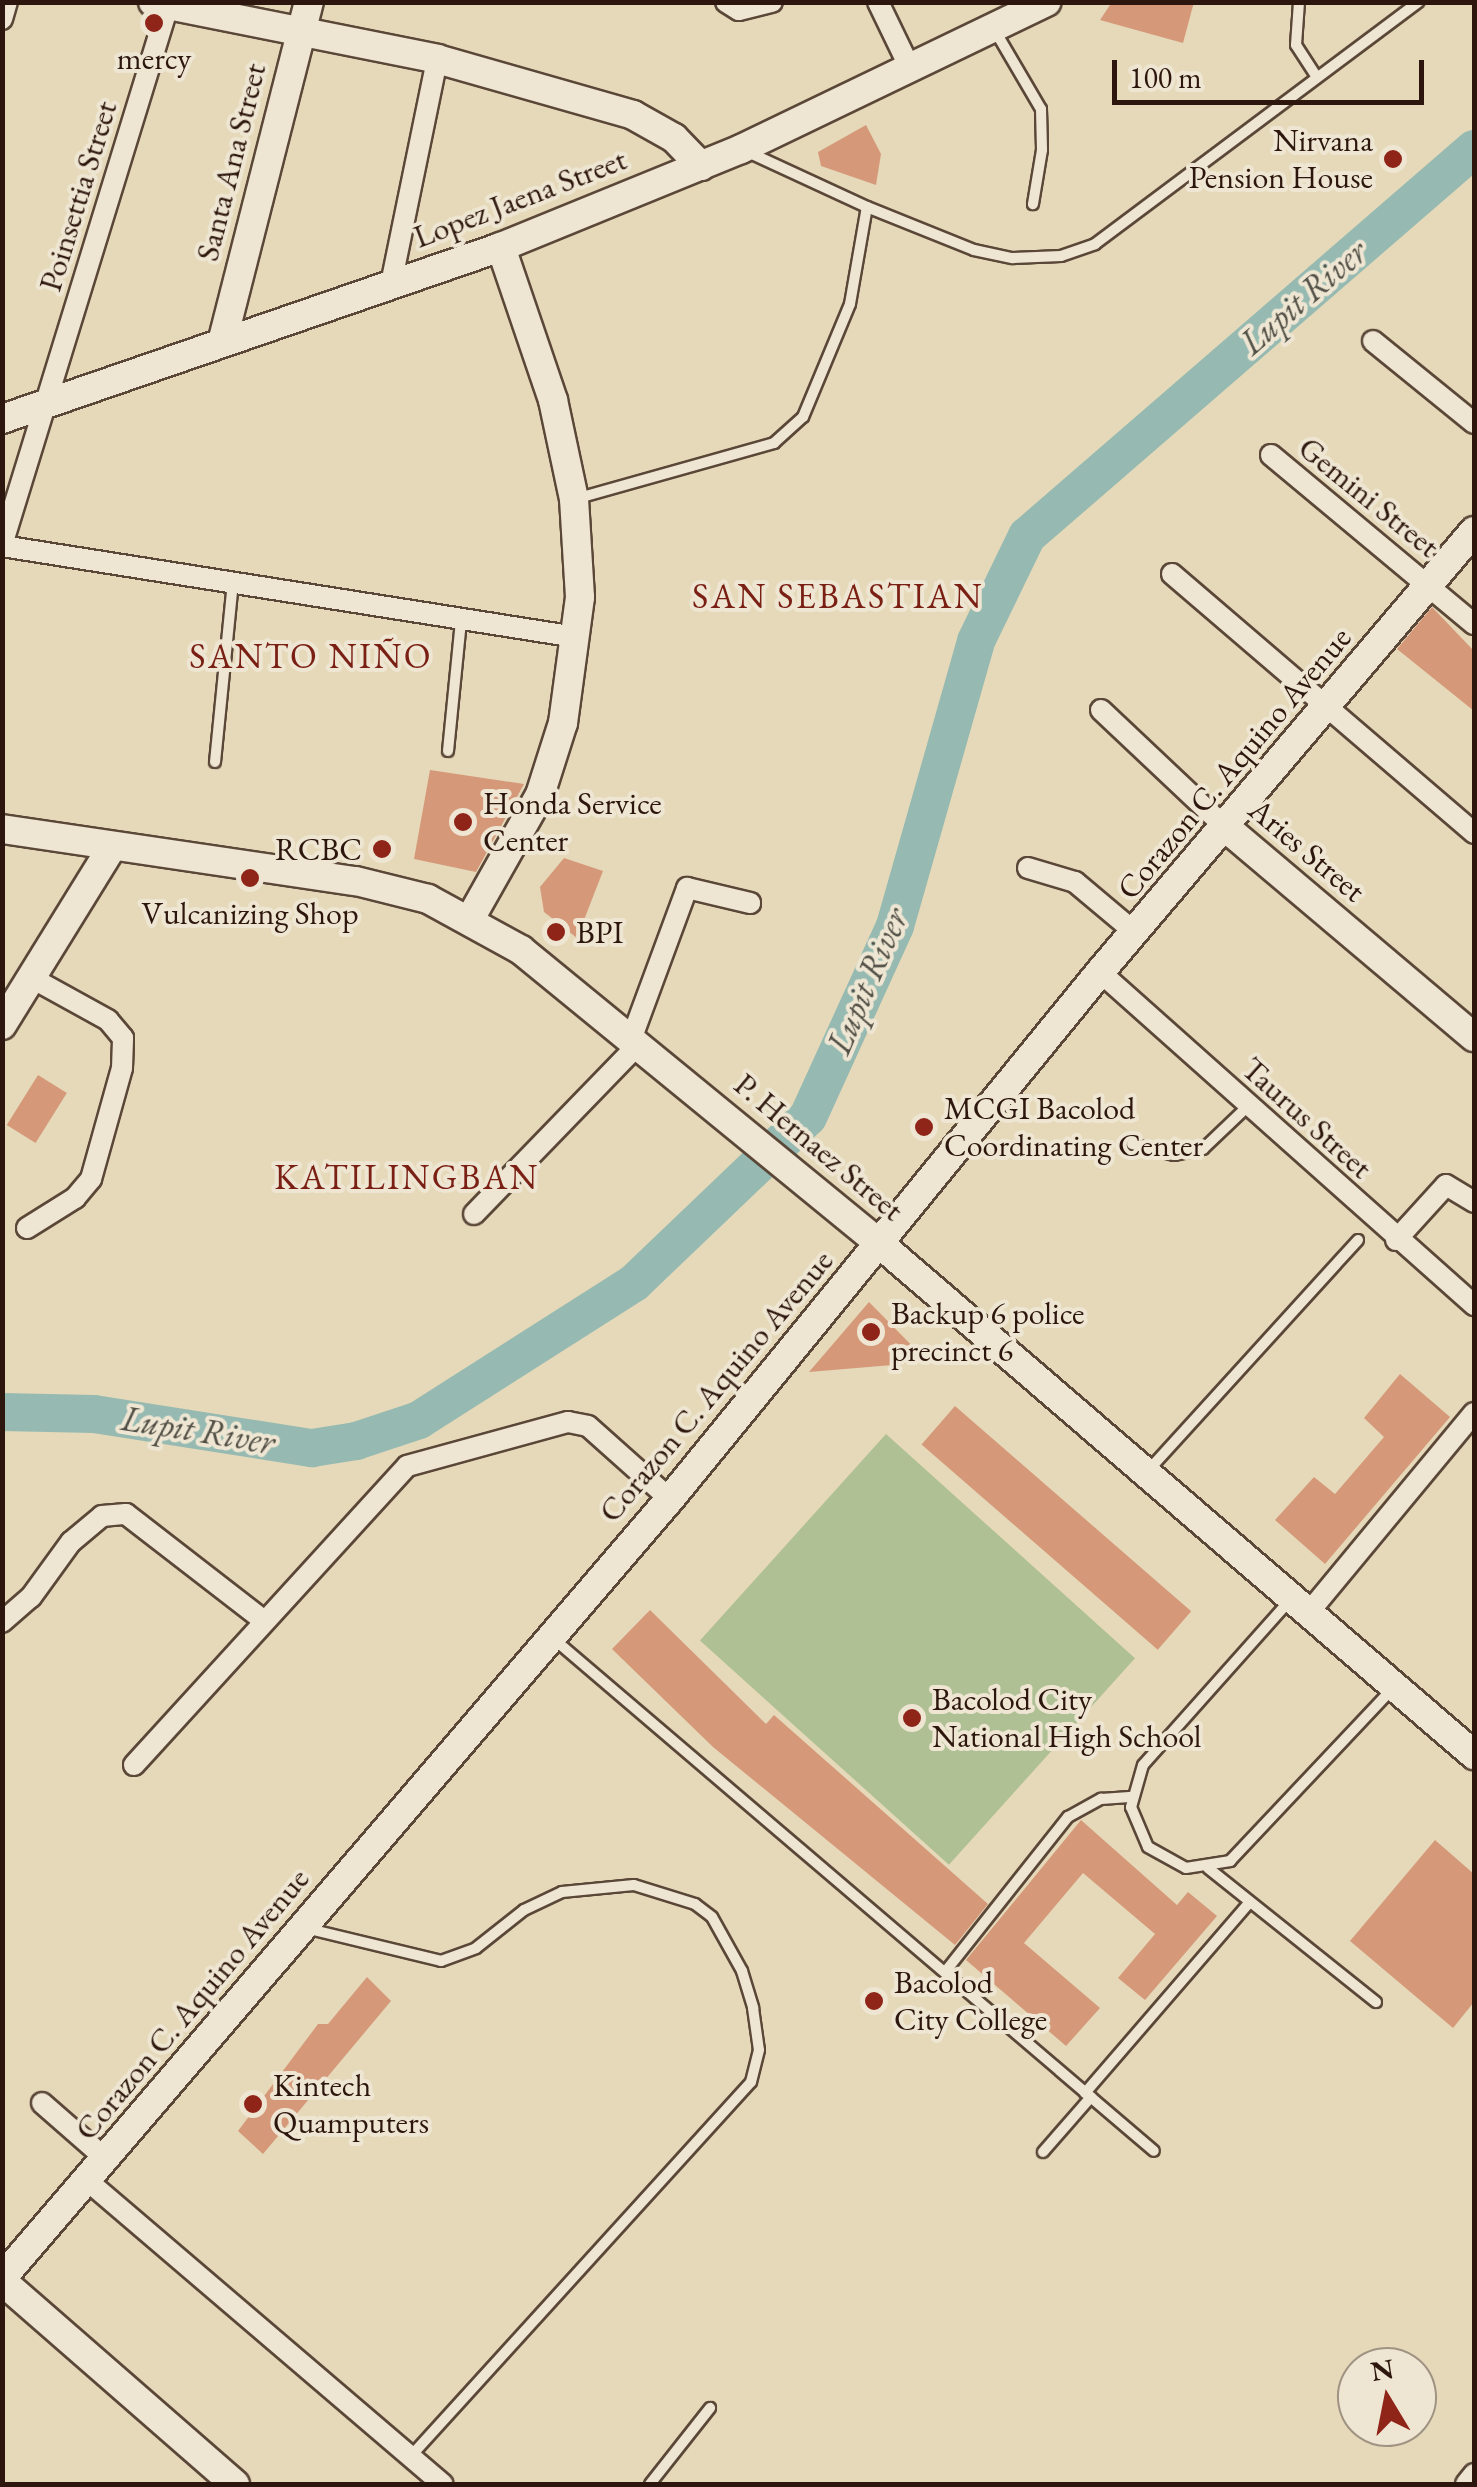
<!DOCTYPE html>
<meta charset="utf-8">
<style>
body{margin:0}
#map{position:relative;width:1477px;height:2487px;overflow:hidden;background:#e5d9b9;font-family:"EB Garamond",serif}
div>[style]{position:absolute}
.green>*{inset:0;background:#aec094;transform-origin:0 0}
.river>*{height:38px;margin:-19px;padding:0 19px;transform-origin:19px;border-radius:19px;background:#96bab1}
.building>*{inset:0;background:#d5997a;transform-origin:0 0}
.roads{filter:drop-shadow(2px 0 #5b4738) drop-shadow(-2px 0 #5b4738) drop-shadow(0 2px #5b4738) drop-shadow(0 -2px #5b4738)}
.lane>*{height:10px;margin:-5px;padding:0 5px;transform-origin:5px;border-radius:5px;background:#eee6d2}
.street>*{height:20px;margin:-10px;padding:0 10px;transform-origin:10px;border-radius:10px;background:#eee6d2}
.secondary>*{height:28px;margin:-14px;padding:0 14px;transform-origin:14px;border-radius:14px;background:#eee6d2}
.dots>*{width:28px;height:28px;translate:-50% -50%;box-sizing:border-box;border:5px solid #eee6d2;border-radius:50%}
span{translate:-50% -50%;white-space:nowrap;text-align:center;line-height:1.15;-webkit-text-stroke:8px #eee6d2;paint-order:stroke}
.poi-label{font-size:32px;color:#2d160d}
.right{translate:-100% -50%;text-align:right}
.left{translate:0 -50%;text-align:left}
.street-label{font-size:32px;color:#2d160d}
.water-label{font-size:35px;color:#524f46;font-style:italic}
.neighbourhood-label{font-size:35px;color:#7a1f14;letter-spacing:2.5px}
.frame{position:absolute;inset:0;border:5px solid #2d160d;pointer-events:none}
.north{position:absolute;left:1337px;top:2347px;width:100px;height:100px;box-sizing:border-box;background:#eee6d2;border:2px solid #a19383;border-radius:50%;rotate:350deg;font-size:28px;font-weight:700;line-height:40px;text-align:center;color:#2d160d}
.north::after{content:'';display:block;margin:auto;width:35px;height:45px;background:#8f2418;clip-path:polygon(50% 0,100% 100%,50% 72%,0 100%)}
.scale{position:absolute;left:1112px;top:60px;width:312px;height:45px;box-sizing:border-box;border:5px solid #2d160d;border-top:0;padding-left:12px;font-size:30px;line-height:35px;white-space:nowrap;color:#2d160d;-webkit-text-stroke:8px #eee6d2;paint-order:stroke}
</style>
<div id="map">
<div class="green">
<div style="left:886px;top:1434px;width:335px;height:278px;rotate:42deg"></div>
</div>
<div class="river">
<div style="left:2px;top:1412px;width:92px;rotate:1.2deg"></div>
<div style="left:94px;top:1414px;width:221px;rotate:8.9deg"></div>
<div style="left:312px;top:1448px;width:45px;rotate:-9deg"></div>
<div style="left:356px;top:1441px;width:66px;rotate:-18.4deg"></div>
<div style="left:419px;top:1420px;width:255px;rotate:-32.5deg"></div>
<div style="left:634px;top:1283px;width:240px;rotate:-43.7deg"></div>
<div style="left:808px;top:1117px;width:210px;rotate:-65.5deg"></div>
<div style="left:895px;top:926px;width:296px;rotate:-74.1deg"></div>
<div style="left:976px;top:641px;width:117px;rotate:-64.1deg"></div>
<div style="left:1027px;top:536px;width:591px;rotate:-40.89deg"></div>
</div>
<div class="building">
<div style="clip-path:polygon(1112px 2px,1194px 2px,1183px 43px,1100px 20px)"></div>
<div style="clip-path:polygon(866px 125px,881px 154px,876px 185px,821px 166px,818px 152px)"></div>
<div style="clip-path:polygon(1432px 607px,1474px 651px,1474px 711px,1397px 649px)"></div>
<div style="clip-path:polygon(430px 770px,524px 784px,476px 872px,414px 859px)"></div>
<div style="clip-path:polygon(564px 858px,603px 871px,577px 938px,544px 912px,540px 887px)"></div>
<div style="left:38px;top:1075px;width:34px;height:59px;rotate:32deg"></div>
<div style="clip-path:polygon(869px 1302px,928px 1362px,809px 1372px)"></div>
<div style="clip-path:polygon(1400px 1374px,1450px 1417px,1325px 1564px,1275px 1520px,1314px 1477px,1335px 1494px,1384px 1437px,1364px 1418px)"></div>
<div style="left:955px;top:1406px;width:313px;height:51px;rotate:41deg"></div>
<div style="clip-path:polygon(650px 1610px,766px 1724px,774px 1715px,988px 1904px,955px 1945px,713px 1747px,612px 1649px)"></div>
<div style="clip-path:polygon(1081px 1820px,1177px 1905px,1188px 1892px,1217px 1916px,1145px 2000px,1118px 1978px,1155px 1934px,1083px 1873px,1024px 1943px,1100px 2008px,1066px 2046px,966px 1960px)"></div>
<div style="clip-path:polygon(1435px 1840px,1474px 1874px,1474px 2002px,1453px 2028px,1350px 1941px)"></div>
<div style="clip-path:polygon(367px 1977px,391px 2001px,263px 2154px,238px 2131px,318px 2024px,328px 2024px)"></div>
</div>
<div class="roads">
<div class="lane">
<div style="left:1299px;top:2px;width:43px;rotate:94deg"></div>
<div style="left:1296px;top:45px;width:38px;rotate:57deg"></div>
<div style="left:994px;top:29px;width:93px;rotate:59.6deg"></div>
<div style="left:1041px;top:109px;width:41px;rotate:88.6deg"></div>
<div style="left:1042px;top:150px;width:55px;rotate:99.5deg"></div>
<div style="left:867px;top:207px;width:115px;rotate:21.9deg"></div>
<div style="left:974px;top:250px;width:40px;rotate:12deg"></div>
<div style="left:1013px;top:258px;width:48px;rotate:-2.4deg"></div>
<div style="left:1061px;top:256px;width:36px;rotate:-19deg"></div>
<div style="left:1095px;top:244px;width:404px;rotate:-36.8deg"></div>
<div style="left:575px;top:499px;width:207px;rotate:-15.7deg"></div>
<div style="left:774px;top:443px;width:39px;rotate:-42deg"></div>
<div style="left:803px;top:417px;width:122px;rotate:-67.4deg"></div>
<div style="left:850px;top:304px;width:98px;rotate:-80.1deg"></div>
<div style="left:867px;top:207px;width:133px;rotate:-155.2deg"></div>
<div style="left:448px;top:751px;width:132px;rotate:-84.3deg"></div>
<div style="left:215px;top:762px;width:180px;rotate:-84.3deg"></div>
<div style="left:1132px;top:1144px;width:43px;rotate:14.7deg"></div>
<div style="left:1174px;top:1155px;width:30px;rotate:-12deg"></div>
<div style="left:1203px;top:1149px;width:64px;rotate:-43.7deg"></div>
<div style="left:1146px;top:1473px;width:315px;rotate:-47.7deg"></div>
<div style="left:1291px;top:1599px;width:222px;rotate:131.7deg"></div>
<div style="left:1143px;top:1765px;width:44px;rotate:105.9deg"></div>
<div style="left:1131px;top:1807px;width:43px;rotate:67deg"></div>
<div style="left:1148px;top:1847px;width:43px;rotate:28.9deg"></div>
<div style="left:1186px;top:1868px;width:45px;rotate:-9deg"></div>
<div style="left:1230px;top:1861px;width:239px;rotate:-46.7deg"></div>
<div style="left:555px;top:1640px;width:787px;rotate:40.47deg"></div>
<div style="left:1208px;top:1868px;width:215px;rotate:38.6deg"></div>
<div style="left:305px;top:1928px;width:140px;rotate:13.6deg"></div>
<div style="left:441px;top:1961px;width:37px;rotate:-20deg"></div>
<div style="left:476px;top:1948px;width:61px;rotate:-38.4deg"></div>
<div style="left:524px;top:1910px;width:42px;rotate:-25.3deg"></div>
<div style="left:562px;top:1892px;width:72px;rotate:-5.6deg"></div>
<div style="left:634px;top:1885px;width:64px;rotate:17.3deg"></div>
<div style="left:695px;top:1904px;width:21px;rotate:37deg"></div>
<div style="left:712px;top:1917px;width:62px;rotate:60.9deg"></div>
<div style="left:742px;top:1971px;width:39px;rotate:73deg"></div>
<div style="left:753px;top:2008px;width:42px;rotate:81.9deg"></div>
<div style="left:759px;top:2050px;width:33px;rotate:104deg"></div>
<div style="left:751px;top:2082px;width:507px;rotate:132.28deg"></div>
<div style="left:945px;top:1972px;width:198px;rotate:-51.6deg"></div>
<div style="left:1068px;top:1817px;width:38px;rotate:-29deg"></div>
<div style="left:1101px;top:1799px;width:32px;rotate:-4deg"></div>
<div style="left:1085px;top:2093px;width:252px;rotate:-49.2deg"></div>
<div style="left:1043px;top:2152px;width:73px;rotate:-48.9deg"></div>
<div style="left:650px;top:2484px;width:97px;rotate:-51.7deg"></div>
</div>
<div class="street">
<div style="left:726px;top:2px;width:15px;rotate:32deg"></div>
<div style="left:739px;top:10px;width:34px;rotate:-14deg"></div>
<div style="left:878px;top:2px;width:71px;rotate:64.2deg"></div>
<div style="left:2px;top:19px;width:18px;rotate:-74deg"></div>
<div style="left:391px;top:284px;width:230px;rotate:-78.4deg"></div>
<div style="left:1373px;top:341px;width:130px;rotate:39.1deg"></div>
<div style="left:1271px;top:455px;width:264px;rotate:39.8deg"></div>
<div style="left:2px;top:545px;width:564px;rotate:-72.88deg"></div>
<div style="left:2px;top:546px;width:581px;rotate:9.01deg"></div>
<div style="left:1172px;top:574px;width:398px;rotate:40.6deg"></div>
<div style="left:1101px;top:710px;width:169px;rotate:43.3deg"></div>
<div style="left:1028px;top:868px;width:49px;rotate:16.6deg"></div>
<div style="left:1075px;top:882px;width:81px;rotate:40deg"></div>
<div style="left:1100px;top:972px;width:501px;rotate:41.68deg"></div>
<div style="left:632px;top:1037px;width:159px;rotate:-69.7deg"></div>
<div style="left:687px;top:888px;width:65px;rotate:13.4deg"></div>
<div style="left:474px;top:1214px;width:238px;rotate:-45.9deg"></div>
<div style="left:27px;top:1228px;width:57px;rotate:-32deg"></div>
<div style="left:75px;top:1198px;width:25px;rotate:-50deg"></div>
<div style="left:91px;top:1179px;width:115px;rotate:-74.4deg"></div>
<div style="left:122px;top:1068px;width:30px;rotate:-88deg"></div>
<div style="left:123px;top:1038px;width:23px;rotate:-130deg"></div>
<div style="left:108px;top:1020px;width:87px;rotate:-151.1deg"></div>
<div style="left:1396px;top:1240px;width:74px;rotate:-47.7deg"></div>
<div style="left:1446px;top:1185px;width:33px;rotate:31deg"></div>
<div style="left:1310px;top:1611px;width:257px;rotate:-50.4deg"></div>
<div style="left:2px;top:1622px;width:38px;rotate:-41deg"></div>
<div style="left:31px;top:1597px;width:68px;rotate:-54deg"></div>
<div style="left:71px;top:1542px;width:40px;rotate:-40deg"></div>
<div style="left:102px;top:1516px;width:24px;rotate:-5deg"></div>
<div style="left:126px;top:1514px;width:173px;rotate:37.7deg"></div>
<div style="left:134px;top:1765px;width:405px;rotate:-47.6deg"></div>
<div style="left:407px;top:1466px;width:167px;rotate:-15.3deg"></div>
<div style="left:568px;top:1422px;width:20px;rotate:11deg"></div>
<div style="left:588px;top:1426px;width:110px;rotate:41.7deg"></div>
<div style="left:42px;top:2103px;width:86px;rotate:41.2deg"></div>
<div style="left:89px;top:2182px;width:465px;rotate:40.5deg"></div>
<div style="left:1466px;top:2484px;width:13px;rotate:-51deg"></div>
</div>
<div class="secondary">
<div style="left:153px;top:2px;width:290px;rotate:11.3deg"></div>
<div style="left:437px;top:59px;width:204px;rotate:15.9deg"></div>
<div style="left:633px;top:115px;width:47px;rotate:29.3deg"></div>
<div style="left:674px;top:138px;width:39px;rotate:46deg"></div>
<div style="left:223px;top:339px;width:348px;rotate:-75.7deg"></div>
<div style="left:2px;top:419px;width:528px;rotate:-19.02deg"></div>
<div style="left:501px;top:247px;width:259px;rotate:-22.2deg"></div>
<div style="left:741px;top:149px;width:339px;rotate:-25.7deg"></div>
<div style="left:1224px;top:826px;width:327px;rotate:40.2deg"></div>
<div style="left:2px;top:829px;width:358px;rotate:8.4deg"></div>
<div style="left:356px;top:881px;width:74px;rotate:14deg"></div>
<div style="left:428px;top:899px;width:106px;rotate:28.7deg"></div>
<div style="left:521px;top:950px;width:464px;rotate:39.3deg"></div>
<div style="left:880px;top:1244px;width:784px;rotate:40.7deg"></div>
<div style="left:470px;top:919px;width:142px;rotate:-60.6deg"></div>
<div style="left:540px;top:795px;width:76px;rotate:-72.3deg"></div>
<div style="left:563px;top:723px;width:127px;rotate:-82.3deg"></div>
<div style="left:580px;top:597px;width:98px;rotate:-93.5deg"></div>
<div style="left:574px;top:499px;width:101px;rotate:-102deg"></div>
<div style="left:553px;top:400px;width:162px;rotate:-108.8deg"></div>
<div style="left:2px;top:1025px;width:209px;rotate:-58.3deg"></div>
<div style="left:2px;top:2278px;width:1026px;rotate:-49.39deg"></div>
<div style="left:670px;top:1499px;width:680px;rotate:-50.79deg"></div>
<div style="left:1100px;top:972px;width:578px;rotate:-49.7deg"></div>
<div style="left:2px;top:2281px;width:309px;rotate:41.1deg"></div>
</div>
</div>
<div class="dots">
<div style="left:154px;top:23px;background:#8f2418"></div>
<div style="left:1393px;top:159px;background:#8f2418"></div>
<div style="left:463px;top:822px;background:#8f2418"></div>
<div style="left:382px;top:849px;background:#8f2418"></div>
<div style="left:250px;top:878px;background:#8f2418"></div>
<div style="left:556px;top:932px;background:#8f2418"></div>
<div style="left:924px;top:1127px;background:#8f2418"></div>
<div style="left:871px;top:1332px;background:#8f2418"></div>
<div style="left:912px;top:1718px;background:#8f2418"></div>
<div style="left:874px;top:2001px;background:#8f2418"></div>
<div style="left:253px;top:2104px;background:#8f2418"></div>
</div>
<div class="poi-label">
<span style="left:154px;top:58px">mercy</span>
<span class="right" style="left:1373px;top:159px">Nirvana<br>Pension House</span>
<span class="left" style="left:483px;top:822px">Honda Service<br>Center</span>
<span class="right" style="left:362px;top:849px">RCBC</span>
<span style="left:250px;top:913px">Vulcanizing Shop</span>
<span class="left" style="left:576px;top:932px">BPI</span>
<span class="left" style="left:944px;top:1127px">MCGI Bacolod<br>Coordinating Center</span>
<span class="left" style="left:891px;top:1332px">Backup 6 police<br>precinct 6</span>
<span class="left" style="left:932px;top:1718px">Bacolod City<br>National High School</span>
<span class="left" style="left:894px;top:2001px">Bacolod<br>City College</span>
<span class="left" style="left:273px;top:2104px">Kintech<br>Quamputers</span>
</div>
<div class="street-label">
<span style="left:231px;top:162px;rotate:-76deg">Santa Ana Street</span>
<span style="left:78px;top:196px;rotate:-73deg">Poinsettia Street</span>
<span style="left:520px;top:198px;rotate:-21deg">Lopez Jaena Street</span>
<span style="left:1369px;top:497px;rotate:39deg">Gemini Street</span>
<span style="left:1234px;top:763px;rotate:-50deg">Corazon C. Aquino Avenue</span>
<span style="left:1307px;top:850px;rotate:40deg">Aries Street</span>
<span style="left:1307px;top:1118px;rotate:42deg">Taurus Street</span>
<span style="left:819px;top:1147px;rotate:40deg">P. Hernaez Street</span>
<span style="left:716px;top:1386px;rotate:-50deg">Corazon C. Aquino Avenue</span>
<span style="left:192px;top:2004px;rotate:-50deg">Corazon C. Aquino Avenue</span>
</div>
<div class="water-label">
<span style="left:1303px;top:297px;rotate:-41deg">Lupit River</span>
<span style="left:867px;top:981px;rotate:-67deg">Lupit River</span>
<span style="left:198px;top:1430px;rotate:9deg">Lupit River</span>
</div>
<div class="neighbourhood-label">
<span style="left:838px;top:596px">SAN SEBASTIAN</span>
<span style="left:311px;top:656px">SANTO NIÑO</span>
<span style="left:407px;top:1177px">KATILINGBAN</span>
</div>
<div class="frame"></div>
<div class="north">N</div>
<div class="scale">100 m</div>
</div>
